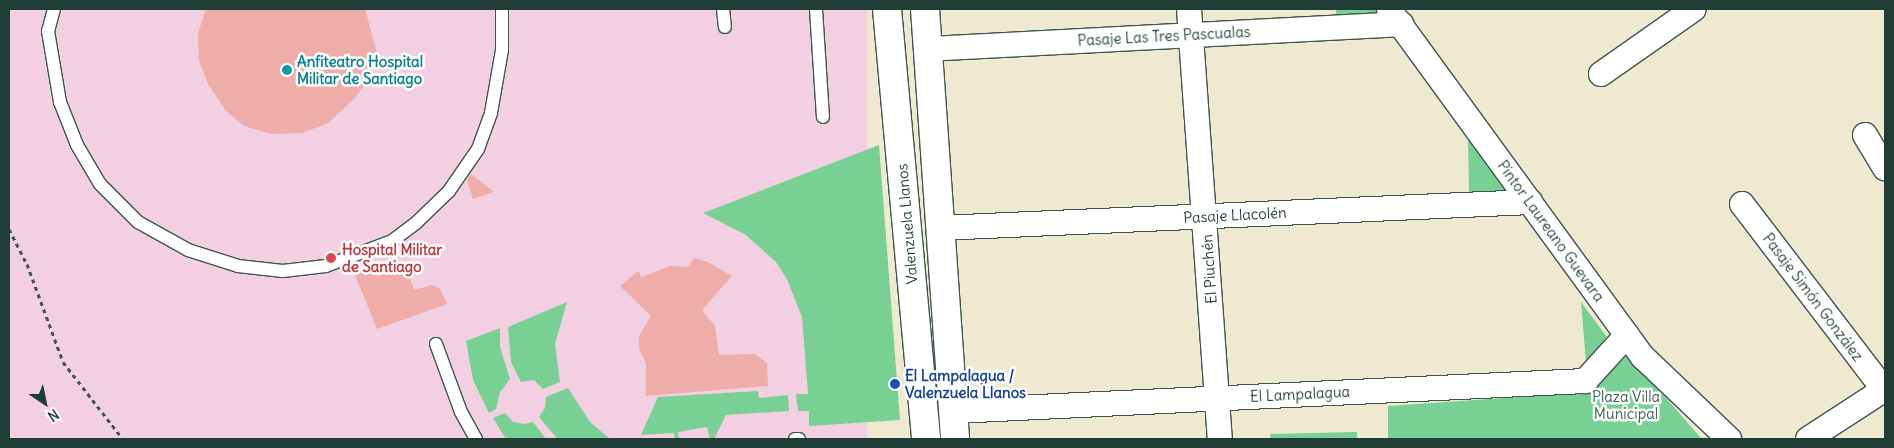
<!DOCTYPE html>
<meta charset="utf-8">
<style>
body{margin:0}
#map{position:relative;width:1894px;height:448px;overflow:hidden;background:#eee9d0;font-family:Delius,sans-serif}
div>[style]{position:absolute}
.built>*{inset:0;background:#f2cfe1;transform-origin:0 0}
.green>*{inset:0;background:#79d095}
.building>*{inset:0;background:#efadaa}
.path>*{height:3px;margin-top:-1.5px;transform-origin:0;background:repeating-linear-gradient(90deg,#3e574b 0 4px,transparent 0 8px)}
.roads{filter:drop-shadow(1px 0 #3e574b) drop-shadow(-1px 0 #3e574b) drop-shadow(0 1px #3e574b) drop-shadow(0 -1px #3e574b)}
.lane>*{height:12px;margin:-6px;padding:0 6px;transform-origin:6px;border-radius:6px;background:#fff}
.street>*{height:24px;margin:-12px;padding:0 12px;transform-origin:12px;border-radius:12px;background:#fff}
.secondary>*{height:28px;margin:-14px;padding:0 14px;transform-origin:14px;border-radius:14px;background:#fff}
.dots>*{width:14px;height:14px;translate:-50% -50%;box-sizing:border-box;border:2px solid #fff;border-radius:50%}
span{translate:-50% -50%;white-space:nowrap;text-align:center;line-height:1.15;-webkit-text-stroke:5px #fff;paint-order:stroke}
.street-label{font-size:15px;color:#1f3d34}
.culture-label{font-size:15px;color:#0d838f;font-weight:700}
.left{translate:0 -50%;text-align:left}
.health-label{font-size:15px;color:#be3a42;font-weight:700}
.transit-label{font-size:15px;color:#164399;font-weight:700}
.park-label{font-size:15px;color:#36624c}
.frame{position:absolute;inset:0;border:10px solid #1f3d34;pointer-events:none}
.north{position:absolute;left:20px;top:378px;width:50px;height:50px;-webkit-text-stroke:4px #fff;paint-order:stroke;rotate:146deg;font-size:14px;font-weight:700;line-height:20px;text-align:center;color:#1f3d34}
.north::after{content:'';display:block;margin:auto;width:18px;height:22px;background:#1f3d34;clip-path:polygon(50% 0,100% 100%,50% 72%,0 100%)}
</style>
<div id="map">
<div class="built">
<div style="left:9px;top:9px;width:858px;height:430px"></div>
</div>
<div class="green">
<div style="clip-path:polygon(1336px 9px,1375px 9px,1381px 17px,1337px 19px)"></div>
<div style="clip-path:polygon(1468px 135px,1513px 191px,1469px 192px)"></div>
<div style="clip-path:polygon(879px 145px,900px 420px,809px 426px,809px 411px,798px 411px,796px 394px,808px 394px,802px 317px,787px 279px,776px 262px,746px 235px,703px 213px)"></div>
<div style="clip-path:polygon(567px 302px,555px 344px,560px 382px,543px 389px,534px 380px,521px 382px,511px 362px,508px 327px)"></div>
<div style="clip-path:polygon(1581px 302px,1607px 337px,1586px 362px)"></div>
<div style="clip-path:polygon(500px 328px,500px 347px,510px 379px,500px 392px,496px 409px,489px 413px,473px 380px,466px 341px)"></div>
<div style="clip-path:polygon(1628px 355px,1702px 439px,1388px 439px,1388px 406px,1589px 392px)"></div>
<div style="clip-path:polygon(568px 388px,590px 422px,610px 439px,558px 439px,548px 428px,539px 417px,545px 408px,546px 397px)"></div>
<div style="clip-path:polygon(758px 391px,759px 398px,788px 395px,789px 411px,726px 415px,714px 439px,710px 439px,707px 427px,678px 432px,679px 439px,675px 439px,674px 433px,641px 435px,658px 397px)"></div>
<div style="clip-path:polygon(505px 413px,513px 422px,525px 424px,533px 422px,546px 439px,506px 439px,493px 418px)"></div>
<div style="clip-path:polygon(1357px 432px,1357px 439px,1271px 439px,1270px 434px)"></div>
</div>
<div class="building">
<div style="clip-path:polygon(206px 9px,365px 9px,376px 50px,369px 79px,354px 99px,328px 123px,302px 133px,272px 134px,244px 126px,226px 111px,208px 84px,199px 61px,198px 33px)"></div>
<div style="clip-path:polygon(471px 174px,494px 192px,473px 199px,467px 180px)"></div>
<div style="clip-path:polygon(694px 258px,708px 262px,732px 276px,702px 310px,715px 326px,719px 355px,755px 354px,767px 363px,768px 386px,646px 396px,646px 363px,639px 349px,639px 336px,651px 316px,620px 286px,638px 271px,642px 277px,670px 266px,688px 267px)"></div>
<div style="clip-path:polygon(399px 263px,407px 268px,414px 290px,432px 285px,440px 289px,447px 304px,377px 329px,355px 275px,380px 265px,382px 270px)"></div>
</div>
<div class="path">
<div style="left:9px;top:229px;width:39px;rotate:63deg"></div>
<div style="left:27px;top:264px;width:104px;rotate:69.8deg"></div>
<div style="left:63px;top:362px;width:98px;rotate:52.1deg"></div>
</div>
<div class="roads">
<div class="lane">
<div style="left:54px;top:9px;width:23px;rotate:105deg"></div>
<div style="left:48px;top:31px;width:72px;rotate:80.4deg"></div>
<div style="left:60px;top:102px;width:46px;rotate:68.4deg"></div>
<div style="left:77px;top:145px;width:45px;rotate:59.5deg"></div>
<div style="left:100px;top:184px;width:54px;rotate:45deg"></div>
<div style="left:138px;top:222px;width:57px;rotate:29.2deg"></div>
<div style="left:188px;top:250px;width:52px;rotate:17.7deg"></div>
<div style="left:238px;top:266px;width:45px;rotate:6.3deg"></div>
<div style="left:283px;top:271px;width:43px;rotate:-6.6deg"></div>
<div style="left:326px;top:266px;width:71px;rotate:-20.7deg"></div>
<div style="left:392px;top:241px;width:31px;rotate:-37deg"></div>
<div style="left:417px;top:222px;width:45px;rotate:-44.1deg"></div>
<div style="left:449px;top:191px;width:51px;rotate:-55.4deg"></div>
<div style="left:478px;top:149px;width:38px;rotate:-70deg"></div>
<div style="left:491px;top:113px;width:64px;rotate:-80.1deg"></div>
<div style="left:502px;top:50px;width:41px;rotate:-90deg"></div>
<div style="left:723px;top:9px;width:18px;rotate:84deg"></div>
<div style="left:816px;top:9px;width:108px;rotate:86.3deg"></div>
<div style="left:436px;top:344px;width:72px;rotate:69.8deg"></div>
<div style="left:461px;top:412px;width:31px;rotate:61deg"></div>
<div style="left:795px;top:439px;width:4px"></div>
</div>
<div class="street">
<div style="left:1189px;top:9px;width:431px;rotate:85.9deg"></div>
<div style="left:1389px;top:9px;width:431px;rotate:53.9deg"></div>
<div style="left:1643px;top:357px;width:119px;rotate:43.6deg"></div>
<div style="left:928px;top:49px;width:474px;rotate:-3deg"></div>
<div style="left:1601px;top:74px;width:113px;rotate:-35deg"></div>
<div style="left:1865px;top:135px;width:39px;rotate:59deg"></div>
<div style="left:1742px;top:204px;width:234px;rotate:52.6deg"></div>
<div style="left:940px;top:228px;width:591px;rotate:-2.52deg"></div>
<div style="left:954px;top:411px;width:632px;rotate:-2.72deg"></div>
<div style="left:1585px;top:381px;width:62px;rotate:-47.6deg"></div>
<div style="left:1808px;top:439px;width:92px;rotate:-33deg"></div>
</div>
<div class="secondary">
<div style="left:887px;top:9px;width:432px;rotate:84.8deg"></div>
<div style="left:925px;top:9px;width:431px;rotate:86deg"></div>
</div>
</div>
<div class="dots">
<div style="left:287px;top:70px;background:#0f9aa8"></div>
<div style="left:331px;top:258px;background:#e0444e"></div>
<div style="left:895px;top:384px;background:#1a4fb4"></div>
</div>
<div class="street-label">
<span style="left:1164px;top:36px;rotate:-3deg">Pasaje Las Tres Pascualas</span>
<span style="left:1235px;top:215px;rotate:-3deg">Pasaje Llacolén</span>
<span style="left:907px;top:224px;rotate:-95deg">Valenzuela Llanos</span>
<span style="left:1551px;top:231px;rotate:54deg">Pintor Laureano Guevara</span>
<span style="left:1209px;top:269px;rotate:-94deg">El Piuchén</span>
<span style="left:1813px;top:297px;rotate:53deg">Pasaje Simón González</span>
<span style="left:1300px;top:394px;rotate:-3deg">El Lampalagua</span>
</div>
<div class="culture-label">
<span class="left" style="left:297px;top:70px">Anfiteatro Hospital<br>Militar de Santiago</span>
</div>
<div class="health-label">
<span class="left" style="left:342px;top:258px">Hospital Militar<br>de Santiago</span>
</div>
<div class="transit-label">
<span class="left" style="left:905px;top:384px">El Lampalagua /<br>Valenzuela Llanos</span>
</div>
<div class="park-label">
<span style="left:1626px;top:405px">Plaza Villa<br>Municipal</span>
</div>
<div class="frame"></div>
<div class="north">N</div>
</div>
